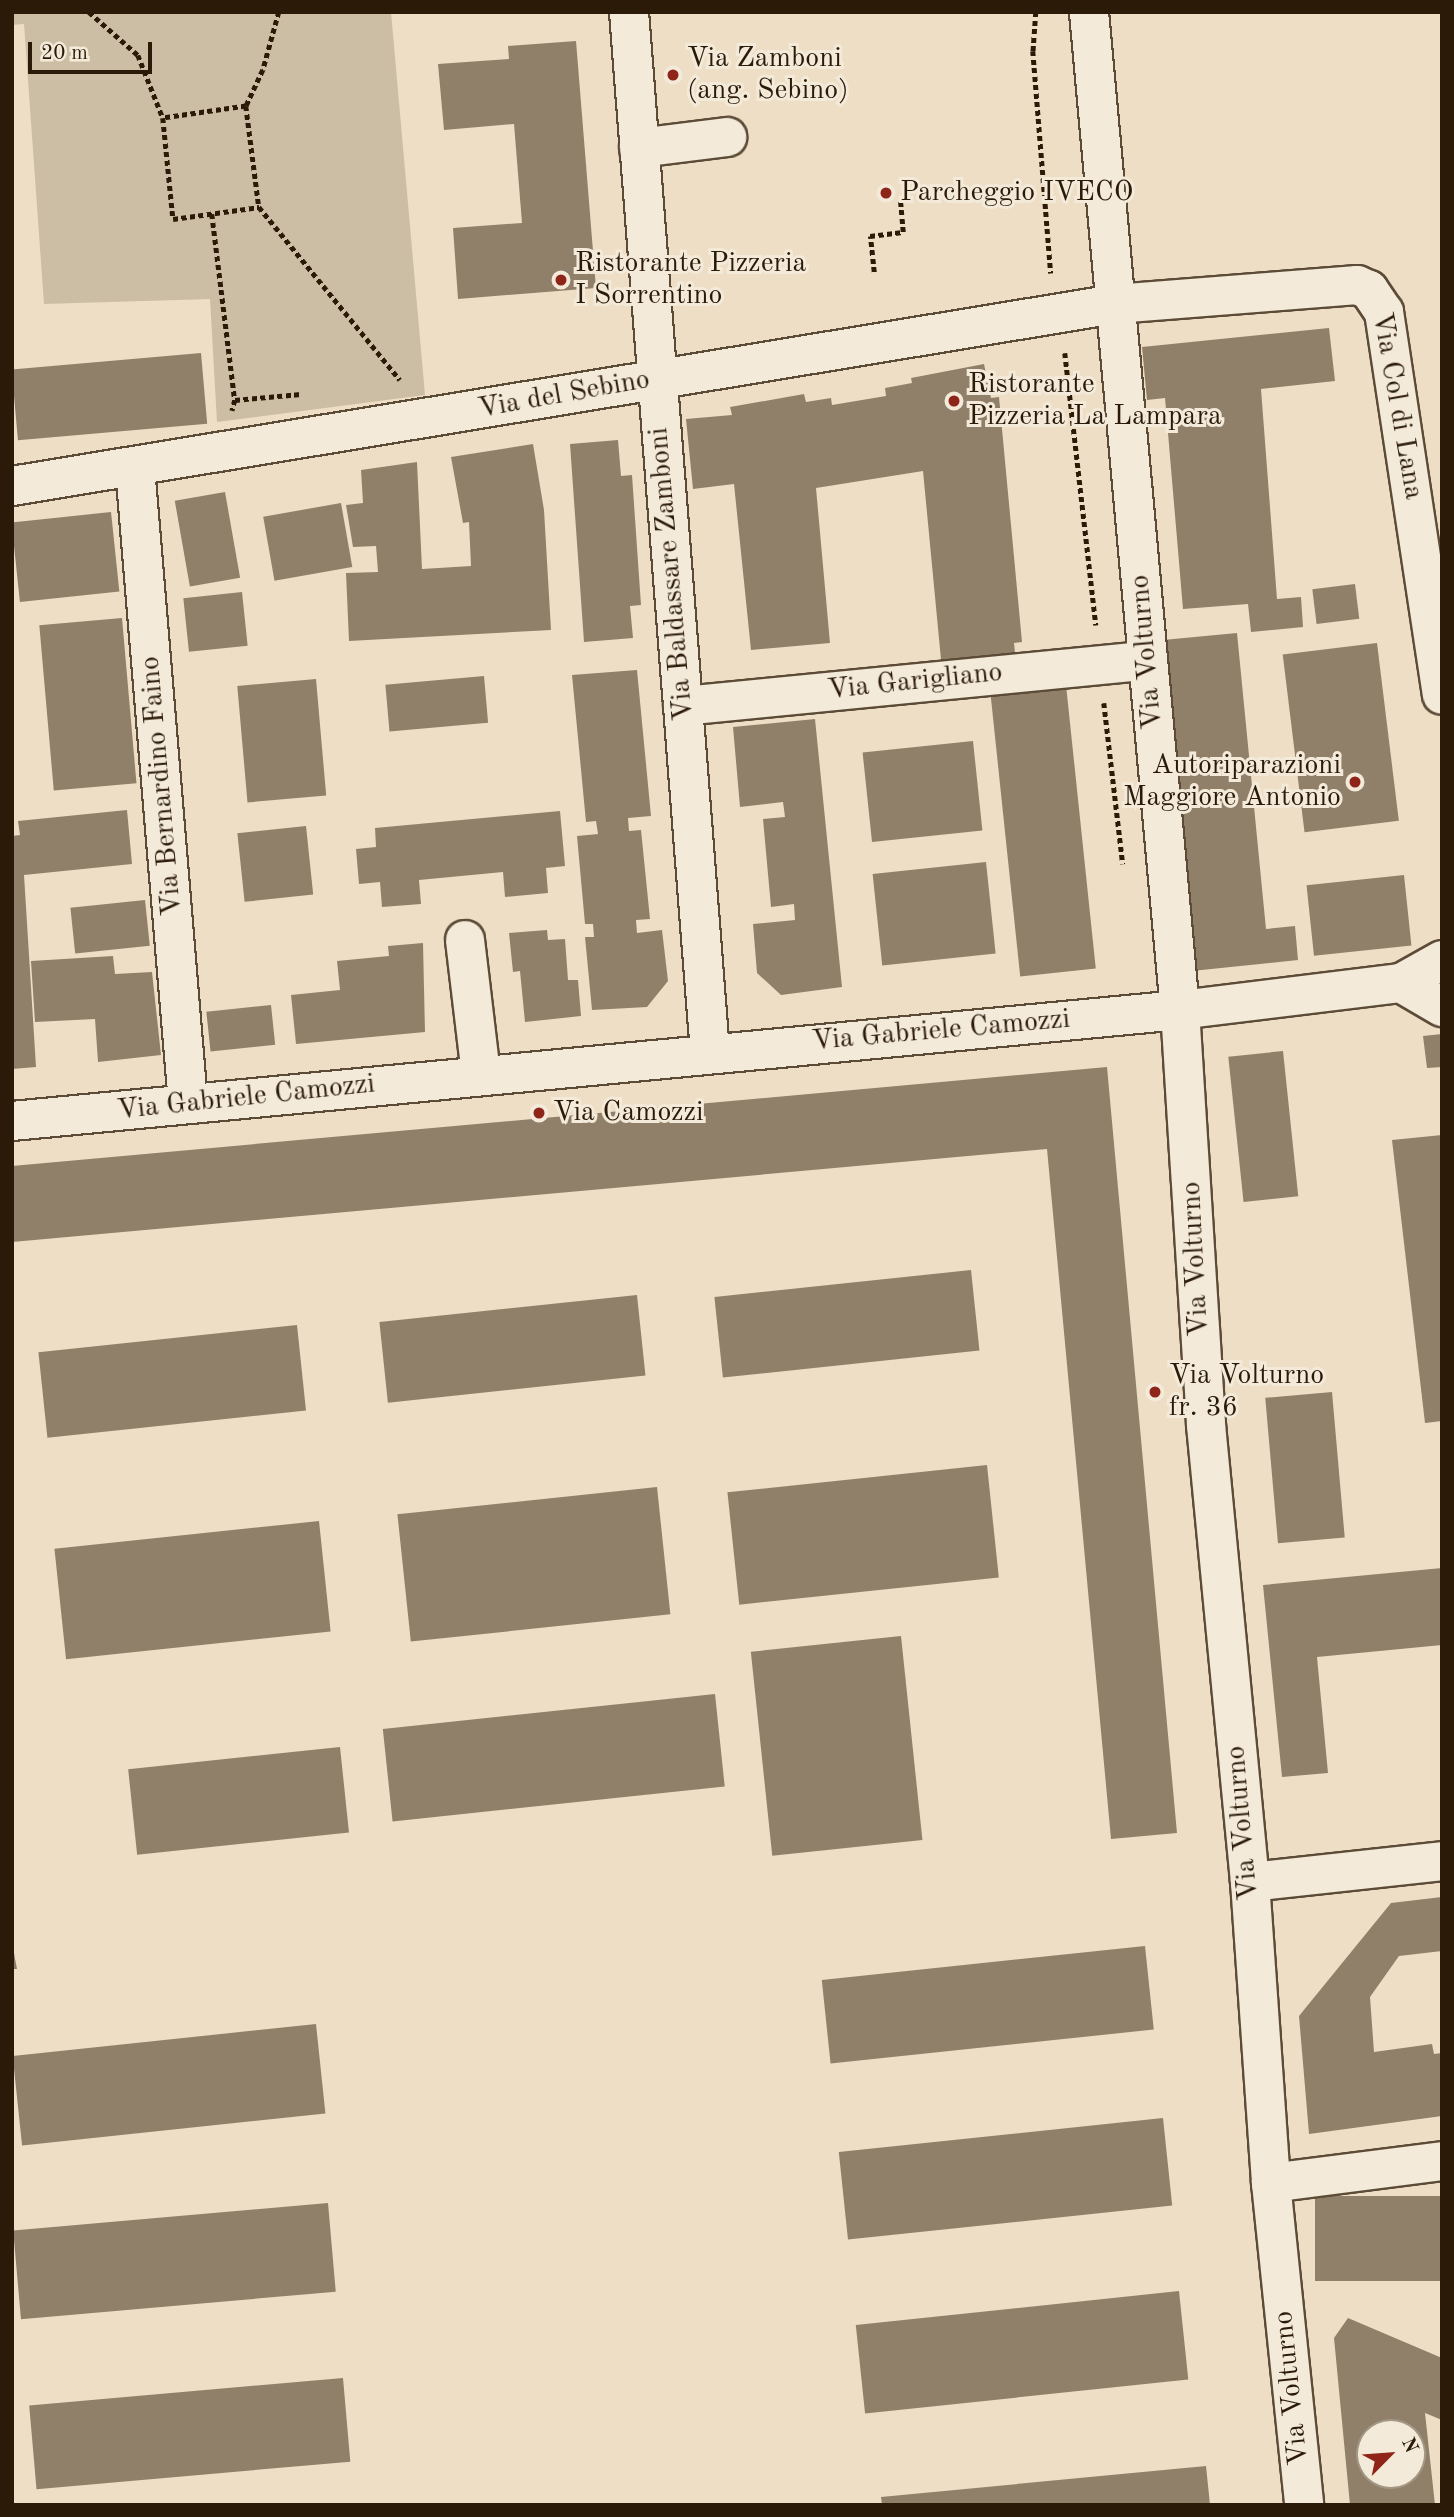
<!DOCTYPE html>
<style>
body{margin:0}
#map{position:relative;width:1454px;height:2517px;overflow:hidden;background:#eddec5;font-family:"Old Standard TT",serif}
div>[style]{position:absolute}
.green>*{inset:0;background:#ccbda5}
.building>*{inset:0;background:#90806a;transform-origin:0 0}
.path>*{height:4.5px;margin-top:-2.25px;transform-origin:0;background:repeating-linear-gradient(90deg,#2b1a08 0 5px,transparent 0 8.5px)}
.roads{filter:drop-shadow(2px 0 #5c4b37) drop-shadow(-2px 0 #5c4b37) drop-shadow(0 2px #5c4b37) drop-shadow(0 -2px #5c4b37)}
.minor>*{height:38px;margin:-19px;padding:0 19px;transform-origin:19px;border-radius:19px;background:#f3ead9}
.dots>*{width:19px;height:19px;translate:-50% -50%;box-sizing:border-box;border:4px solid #f3ead9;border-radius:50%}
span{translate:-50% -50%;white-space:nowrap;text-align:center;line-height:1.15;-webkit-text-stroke:6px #f3ead9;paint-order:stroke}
.poi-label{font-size:28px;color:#2b1a08}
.left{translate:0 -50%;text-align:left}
.right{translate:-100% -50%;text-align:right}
.street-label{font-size:28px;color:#2b1a08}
.frame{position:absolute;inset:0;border:14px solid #2b1a08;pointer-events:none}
.north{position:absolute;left:1356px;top:2419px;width:70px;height:70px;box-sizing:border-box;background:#f3ead9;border:2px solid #a39785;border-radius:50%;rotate:65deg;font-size:19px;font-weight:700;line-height:28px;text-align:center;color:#2b1a08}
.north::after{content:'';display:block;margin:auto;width:24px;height:32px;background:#8f2418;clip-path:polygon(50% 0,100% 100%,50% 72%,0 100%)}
.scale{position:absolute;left:28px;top:42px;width:124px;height:32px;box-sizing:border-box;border:4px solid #2b1a08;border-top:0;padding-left:9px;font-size:21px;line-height:24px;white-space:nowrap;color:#2b1a08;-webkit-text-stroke:5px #f3ead9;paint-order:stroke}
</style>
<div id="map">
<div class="green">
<div style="clip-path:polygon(12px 12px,391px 12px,425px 395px,217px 422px,210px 299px,44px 304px,24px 24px,12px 25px)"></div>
</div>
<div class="building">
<div style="clip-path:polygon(576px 41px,596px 288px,458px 299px,453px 228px,522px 223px,514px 124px,444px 130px,438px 64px,509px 59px,508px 46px)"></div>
<div style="clip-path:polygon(1329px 328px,1335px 381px,1261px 389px,1277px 599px,1301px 597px,1303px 627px,1251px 632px,1248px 604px,1183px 609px,1165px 398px,1147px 400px,1142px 347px)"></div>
<div style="left:201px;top:353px;width:71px;height:190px;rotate:85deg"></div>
<div style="clip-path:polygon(984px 364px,991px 398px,999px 397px,1022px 642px,1014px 643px,1016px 663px,942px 670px,923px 471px,816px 488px,830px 643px,751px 650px,734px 484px,693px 489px,686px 419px,732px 415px,730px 407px,804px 394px,806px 402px,831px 398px,832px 405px,886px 396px,885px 388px,912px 383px,911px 378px)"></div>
<div style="clip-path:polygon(618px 440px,621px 476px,632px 475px,641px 605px,630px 606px,633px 638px,584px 642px,570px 444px)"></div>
<div style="clip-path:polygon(533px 444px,544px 510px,551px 630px,349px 641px,346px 573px,378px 572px,376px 546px,353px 547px,346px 505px,363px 503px,361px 470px,417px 462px,422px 569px,471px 566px,469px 522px,463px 523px,451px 457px)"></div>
<div style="left:225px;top:492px;width:87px;height:51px;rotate:80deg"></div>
<div style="left:341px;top:503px;width:65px;height:79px;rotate:80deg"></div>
<div style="left:111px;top:512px;width:80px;height:100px;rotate:84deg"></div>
<div style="left:1355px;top:584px;width:35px;height:43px;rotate:83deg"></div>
<div style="left:242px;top:592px;width:54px;height:59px;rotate:84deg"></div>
<div style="left:122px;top:618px;width:166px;height:83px;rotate:85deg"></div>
<div style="clip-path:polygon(1237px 633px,1266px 929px,1295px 926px,1298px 960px,1192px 971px,1163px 640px)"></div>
<div style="left:1377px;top:643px;width:179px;height:95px;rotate:83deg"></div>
<div style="clip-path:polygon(637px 670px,651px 816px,628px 818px,629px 831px,641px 830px,650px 919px,636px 920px,637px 933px,662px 930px,668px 981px,647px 1007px,592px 1010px,585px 937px,594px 937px,593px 924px,585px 924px,577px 836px,598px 834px,596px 821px,586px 822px,572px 675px)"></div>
<div style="left:484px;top:676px;width:47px;height:99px;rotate:85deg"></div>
<div style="left:316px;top:679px;width:117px;height:79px;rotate:85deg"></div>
<div style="left:1066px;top:685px;width:285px;height:76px;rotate:84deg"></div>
<div style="clip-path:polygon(815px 719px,842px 987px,781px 995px,757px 973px,753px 924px,795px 920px,794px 904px,771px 907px,763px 819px,785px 817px,783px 802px,740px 807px,733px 727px)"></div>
<div style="left:973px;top:741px;width:90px;height:111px;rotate:84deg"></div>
<div style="clip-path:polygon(127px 810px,132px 864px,24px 875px,36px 1067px,12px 1069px,12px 836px,20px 835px,18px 821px)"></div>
<div style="clip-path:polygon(560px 811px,565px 866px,546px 868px,548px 893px,505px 897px,503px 872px,419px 880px,421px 904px,382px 907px,380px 882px,359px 884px,356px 849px,376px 847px,375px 828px)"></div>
<div style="left:306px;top:826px;width:69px;height:69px;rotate:84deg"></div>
<div style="left:986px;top:862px;width:92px;height:114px;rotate:84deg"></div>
<div style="left:1404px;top:875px;width:71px;height:98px;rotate:84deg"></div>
<div style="left:145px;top:900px;width:46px;height:75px;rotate:84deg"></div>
<div style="clip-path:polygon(547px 930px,548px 940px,565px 939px,568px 980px,578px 980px,581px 1016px,525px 1022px,520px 971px,513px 972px,509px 933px)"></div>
<div style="clip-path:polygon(423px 943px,425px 1032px,296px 1044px,291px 995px,340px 990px,337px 961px,389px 956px,388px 946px)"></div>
<div style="clip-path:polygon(113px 956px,115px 974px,152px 972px,161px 1055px,98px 1062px,95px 1019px,35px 1022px,31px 961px)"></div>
<div style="left:271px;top:1005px;width:40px;height:65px;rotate:84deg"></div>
<div style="clip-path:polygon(1442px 1034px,1442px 1067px,1427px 1068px,1423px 1036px)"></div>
<div style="left:1283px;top:1051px;width:146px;height:55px;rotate:84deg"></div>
<div style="clip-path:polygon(1107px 1067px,1177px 1833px,1111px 1839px,1047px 1149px,12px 1242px,12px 1166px)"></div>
<div style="clip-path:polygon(1442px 1135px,1442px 1421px,1425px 1423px,1392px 1140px)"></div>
<div style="left:971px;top:1270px;width:81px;height:258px;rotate:84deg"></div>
<div style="left:637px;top:1295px;width:81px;height:259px;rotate:84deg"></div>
<div style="left:297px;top:1325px;width:86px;height:260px;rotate:84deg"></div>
<div style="left:1332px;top:1392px;width:146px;height:67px;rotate:85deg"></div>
<div style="left:987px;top:1465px;width:113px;height:261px;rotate:84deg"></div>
<div style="left:657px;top:1487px;width:128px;height:261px;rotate:84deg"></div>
<div style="left:319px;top:1521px;width:111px;height:266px;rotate:84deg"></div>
<div style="clip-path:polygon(1442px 1568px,1442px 1645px,1317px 1657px,1328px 1773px,1282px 1777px,1263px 1585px)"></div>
<div style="left:901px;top:1636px;width:205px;height:151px;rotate:84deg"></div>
<div style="left:715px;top:1694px;width:93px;height:334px;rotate:84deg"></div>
<div style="left:340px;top:1747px;width:86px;height:213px;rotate:84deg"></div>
<div style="clip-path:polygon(1442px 1897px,1442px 1951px,1399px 1956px,1370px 1997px,1374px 2052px,1432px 2044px,1434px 2054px,1442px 2053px,1442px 2116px,1309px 2134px,1299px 2016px,1391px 1903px)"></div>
<div style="clip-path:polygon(12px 1942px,17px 1969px,12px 1969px)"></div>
<div style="left:1145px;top:1946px;width:84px;height:325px;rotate:84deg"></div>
<div style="left:316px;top:2024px;width:90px;height:305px;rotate:84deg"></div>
<div style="left:1163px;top:2118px;width:88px;height:326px;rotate:84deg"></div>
<div style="left:1442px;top:2196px;width:85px;height:127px;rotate:90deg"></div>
<div style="left:328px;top:2203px;width:89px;height:316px;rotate:85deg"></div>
<div style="left:1179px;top:2291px;width:89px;height:325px;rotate:84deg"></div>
<div style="clip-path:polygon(evenodd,1348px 2318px,1442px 2358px,1442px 2420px,1425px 2413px,1435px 2505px,1350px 2505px,1334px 2338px,1348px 2318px,1370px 2433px,1412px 2433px,1412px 2475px,1370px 2475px,1370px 2433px)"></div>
<div style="left:343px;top:2378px;width:84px;height:315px;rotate:85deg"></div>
<div style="clip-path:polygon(1206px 2466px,1210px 2505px,882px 2505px,881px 2497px)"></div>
</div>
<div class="path">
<div style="left:89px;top:12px;width:65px;rotate:41.3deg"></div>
<div style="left:138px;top:55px;width:68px;rotate:68.4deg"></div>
<div style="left:279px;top:12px;width:60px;rotate:105.4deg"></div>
<div style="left:263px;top:70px;width:40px;rotate:115deg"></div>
<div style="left:246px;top:106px;width:84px;rotate:171.8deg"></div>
<div style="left:163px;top:118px;width:101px;rotate:84.3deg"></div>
<div style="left:173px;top:219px;width:87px;rotate:-7.9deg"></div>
<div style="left:259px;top:207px;width:223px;rotate:50.8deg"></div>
<div style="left:1036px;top:12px;width:39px;rotate:94deg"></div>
<div style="left:1033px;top:51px;width:223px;rotate:85.4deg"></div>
<div style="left:246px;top:106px;width:102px;rotate:82.7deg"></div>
<div style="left:212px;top:214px;width:187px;rotate:83deg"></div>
<div style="left:235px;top:400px;width:11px;rotate:105deg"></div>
<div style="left:874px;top:272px;width:36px;rotate:-96deg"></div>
<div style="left:870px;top:236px;width:33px;rotate:-7deg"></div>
<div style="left:903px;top:232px;width:32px;rotate:-95deg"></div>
<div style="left:1065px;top:353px;width:274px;rotate:83.5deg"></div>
<div style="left:235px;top:400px;width:66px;rotate:-5.2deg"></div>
<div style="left:1104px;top:703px;width:162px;rotate:83.3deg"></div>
</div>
<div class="roads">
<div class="minor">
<div style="left:629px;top:12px;width:1044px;rotate:85.55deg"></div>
<div style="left:1089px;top:12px;width:1002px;rotate:84.79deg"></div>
<div style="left:1180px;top:1010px;width:416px;rotate:86.4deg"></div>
<div style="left:1206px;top:1425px;width:459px;rotate:84.5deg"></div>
<div style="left:1250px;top:1882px;width:302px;rotate:86deg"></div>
<div style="left:1271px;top:2183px;width:324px;rotate:84.1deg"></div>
<div style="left:639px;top:148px;width:89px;rotate:-7.1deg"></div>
<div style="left:135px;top:468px;width:637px;rotate:85.23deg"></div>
<div style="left:12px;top:486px;width:1118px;rotate:-9.37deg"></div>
<div style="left:1115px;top:304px;width:243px;rotate:-4.5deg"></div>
<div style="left:1357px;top:285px;width:13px;rotate:23deg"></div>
<div style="left:1369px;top:290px;width:27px;rotate:56deg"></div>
<div style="left:1384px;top:312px;width:387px;rotate:81.4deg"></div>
<div style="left:683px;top:706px;width:467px;rotate:-5.6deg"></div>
<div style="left:465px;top:940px;width:136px;rotate:83.2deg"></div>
<div style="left:1401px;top:983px;width:48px;rotate:30.3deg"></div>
<div style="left:12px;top:1121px;width:1173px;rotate:-5.43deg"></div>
<div style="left:1180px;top:1010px;width:223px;rotate:-7deg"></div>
<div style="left:1401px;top:983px;width:47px;rotate:-29.3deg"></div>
<div style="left:1250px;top:1882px;width:193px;rotate:-6.2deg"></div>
<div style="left:1271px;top:2183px;width:172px;rotate:-7.3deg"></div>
</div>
</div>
<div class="dots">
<div style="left:673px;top:75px;background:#8f2418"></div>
<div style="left:886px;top:193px;background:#8f2418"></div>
<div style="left:561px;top:280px;background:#8f2418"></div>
<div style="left:954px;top:401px;background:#8f2418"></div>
<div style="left:1355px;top:782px;background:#8f2418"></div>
<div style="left:539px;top:1113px;background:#8f2418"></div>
<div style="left:1155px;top:1392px;background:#8f2418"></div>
</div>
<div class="poi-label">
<span class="left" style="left:687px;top:75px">Via Zamboni<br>(ang. Sebino)</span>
<span class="left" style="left:900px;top:193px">Parcheggio IVECO</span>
<span class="left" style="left:575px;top:280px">Ristorante Pizzeria<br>I Sorrentino</span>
<span class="left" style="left:968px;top:401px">Ristorante<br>Pizzeria La Lampara</span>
<span class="right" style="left:1341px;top:782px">Autoriparazioni<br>Maggiore Antonio</span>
<span class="left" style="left:553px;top:1113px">Via Camozzi</span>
<span class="left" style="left:1169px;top:1392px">Via Volturno<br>fr. 36</span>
</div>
<div class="street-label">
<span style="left:564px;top:395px;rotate:-10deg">Via del Sebino</span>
<span style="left:1397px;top:406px;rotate:80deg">Via Col di Lana</span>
<span style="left:672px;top:574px;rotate:-95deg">Via Baldassare Zamboni</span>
<span style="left:1147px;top:652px;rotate:-95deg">Via Volturno</span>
<span style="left:915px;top:682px;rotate:-6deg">Via Garigliano</span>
<span style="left:162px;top:786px;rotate:-95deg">Via Bernardino Faino</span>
<span style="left:941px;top:1031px;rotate:-5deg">Via Gabriele Camozzi</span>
<span style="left:246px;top:1098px;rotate:-6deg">Via Gabriele Camozzi</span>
<span style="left:1196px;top:1259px;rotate:-93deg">Via Volturno</span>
<span style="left:1243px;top:1823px;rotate:-95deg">Via Volturno</span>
<span style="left:1292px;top:2388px;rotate:-96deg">Via Volturno</span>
</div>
<div class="frame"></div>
<div class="north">N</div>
<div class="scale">20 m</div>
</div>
